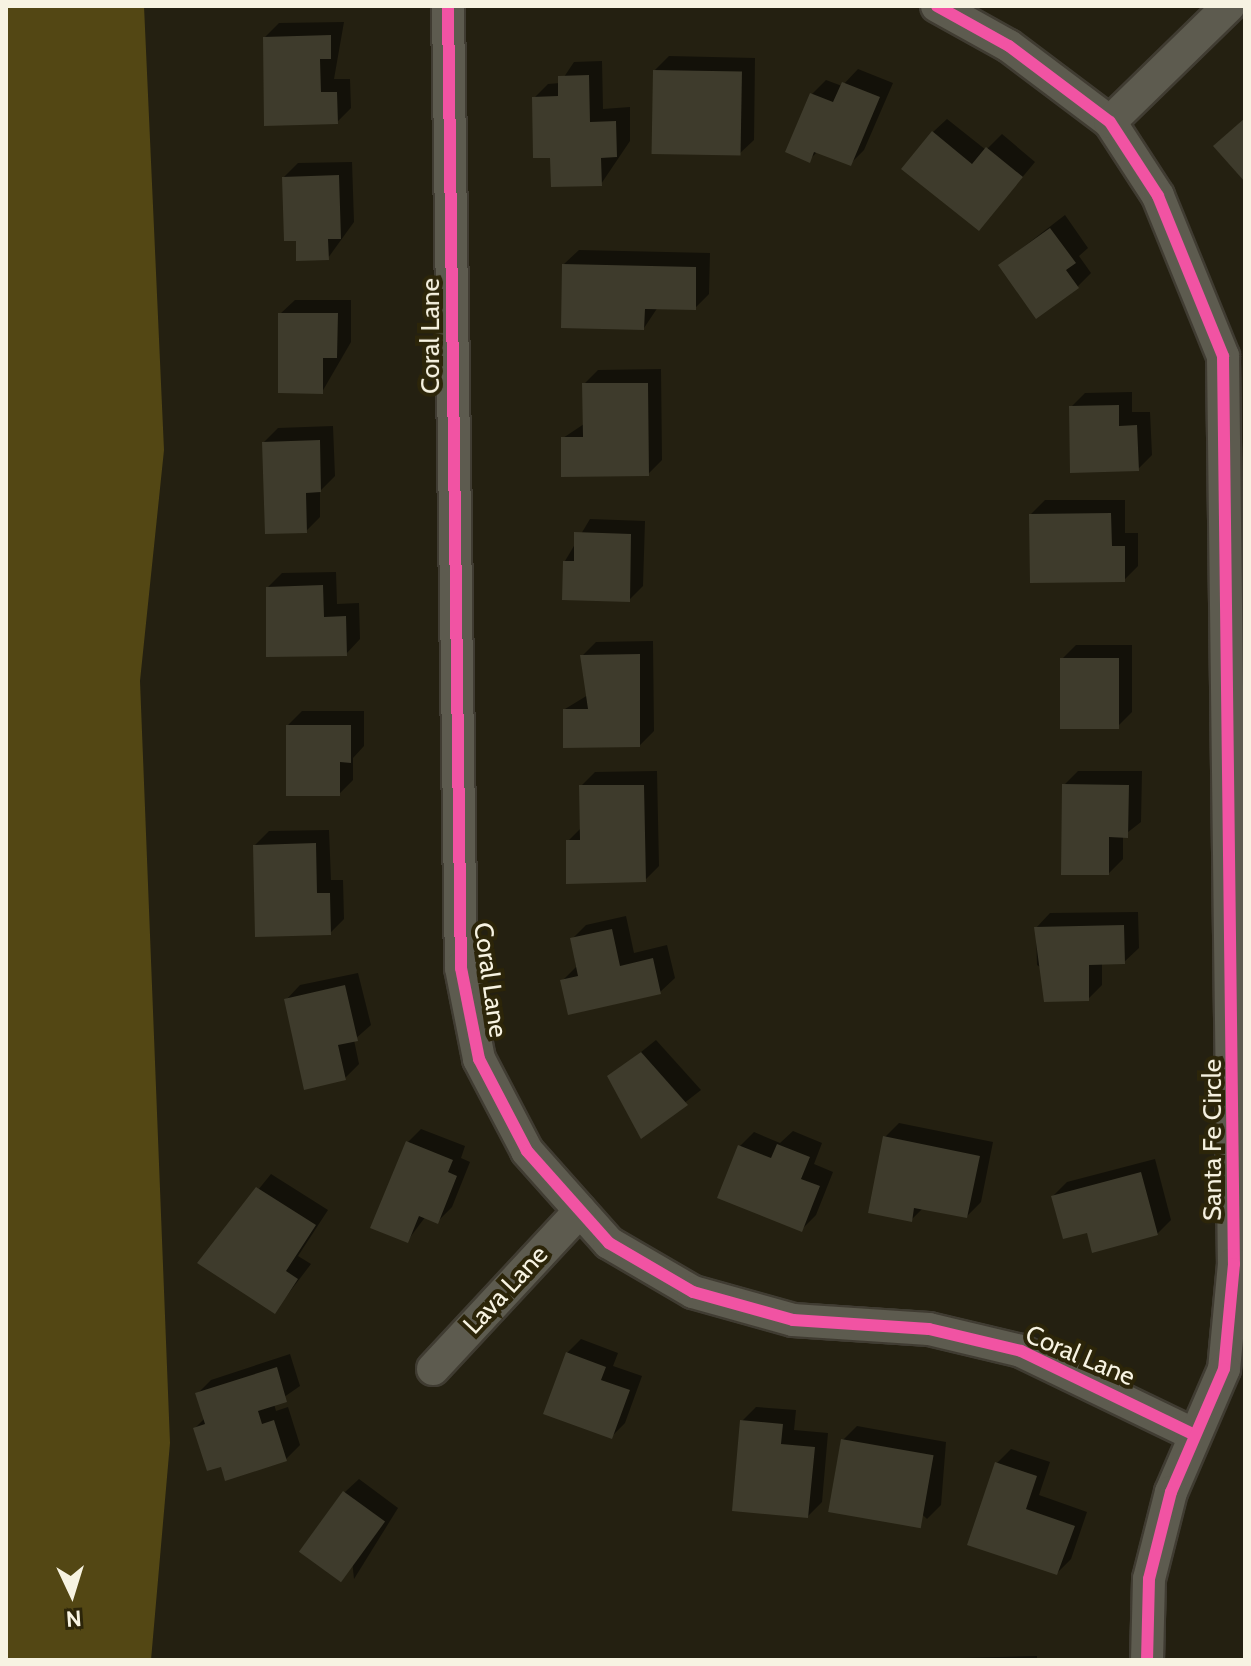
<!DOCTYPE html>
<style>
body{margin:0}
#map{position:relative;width:1251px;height:1666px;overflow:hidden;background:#242011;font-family:Cabin,sans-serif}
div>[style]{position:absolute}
.green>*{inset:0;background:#534714}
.shadow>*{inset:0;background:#0007}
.building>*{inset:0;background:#3e3b2c;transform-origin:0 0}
.roads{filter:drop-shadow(2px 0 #403c32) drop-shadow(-2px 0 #403c32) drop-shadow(0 2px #403c32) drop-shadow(0 -2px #403c32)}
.minor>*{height:32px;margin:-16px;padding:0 16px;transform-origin:16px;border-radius:16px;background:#5d5b4f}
.cycleway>*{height:12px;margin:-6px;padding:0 6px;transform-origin:6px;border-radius:6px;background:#f153a3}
span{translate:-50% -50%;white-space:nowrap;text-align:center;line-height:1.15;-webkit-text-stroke:8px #2c2509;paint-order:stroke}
.street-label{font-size:26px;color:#f7f3e2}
.frame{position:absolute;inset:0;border:8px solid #f7f3e2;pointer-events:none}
.north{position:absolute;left:32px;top:1554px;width:80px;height:80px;-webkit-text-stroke:6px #2c2509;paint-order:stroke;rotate:176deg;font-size:22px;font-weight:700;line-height:32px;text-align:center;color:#f7f3e2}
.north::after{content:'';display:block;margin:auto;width:28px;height:36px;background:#f7f3e2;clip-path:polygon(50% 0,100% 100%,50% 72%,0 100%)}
</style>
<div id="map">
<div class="green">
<div style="clip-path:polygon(6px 6px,144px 6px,164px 450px,140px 681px,170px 1443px,151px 1660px,6px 1660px)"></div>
</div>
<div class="shadow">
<div style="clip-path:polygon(344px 22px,334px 79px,350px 79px,351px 108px,337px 122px,265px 37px,279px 23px)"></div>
<div style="clip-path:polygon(669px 56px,755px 58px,754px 140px,739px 154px,655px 70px)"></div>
<div style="clip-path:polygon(602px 61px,603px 109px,630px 107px,630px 141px,601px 184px,552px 156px,534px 98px,548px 84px,560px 83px,574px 62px)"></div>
<div style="clip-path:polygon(858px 69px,893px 83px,864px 150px,850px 164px,818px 151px,809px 160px,812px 94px,826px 80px,842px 86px)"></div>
<div style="clip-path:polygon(947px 119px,986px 150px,1002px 134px,1035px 162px,979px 229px,933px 132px)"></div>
<div style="clip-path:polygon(352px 162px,354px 222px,328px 258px,298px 239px,284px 177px,298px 163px)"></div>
<div style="clip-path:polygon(1065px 215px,1088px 248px,1079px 256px,1091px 273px,1077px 287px,1000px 265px)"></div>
<div style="clip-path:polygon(579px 250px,710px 253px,709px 294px,695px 308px,658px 307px,644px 328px,564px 264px)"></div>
<div style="clip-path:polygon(295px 300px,351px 300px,351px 342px,322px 392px,280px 314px)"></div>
<div style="clip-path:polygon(661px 369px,662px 460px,648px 474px,563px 438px,584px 424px,584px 384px,598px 370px)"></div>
<div style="clip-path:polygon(1132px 392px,1132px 412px,1150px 412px,1152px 455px,1138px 469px,1071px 407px,1085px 393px)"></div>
<div style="clip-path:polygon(333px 426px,335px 476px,320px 491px,320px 517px,306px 531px,264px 442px,278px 428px)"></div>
<div style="clip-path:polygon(1045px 500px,1125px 500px,1125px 533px,1138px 533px,1138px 566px,1124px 580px,1031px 514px)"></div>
<div style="clip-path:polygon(590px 519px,645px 521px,643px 586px,629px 600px,565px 561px)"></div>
<div style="clip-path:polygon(336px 572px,337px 604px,359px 603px,360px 639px,346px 654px,268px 587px,282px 573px)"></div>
<div style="clip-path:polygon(653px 641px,654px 731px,640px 745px,565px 709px,588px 695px,582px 656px,596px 642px)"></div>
<div style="clip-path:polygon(1076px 645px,1132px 645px,1132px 712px,1118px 726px,1062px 659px)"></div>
<div style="clip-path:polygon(302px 711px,364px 711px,364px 746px,353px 758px,353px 780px,339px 794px,288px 725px)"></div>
<div style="clip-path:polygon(657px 771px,659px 866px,645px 880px,568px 841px,582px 827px,581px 786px,595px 772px)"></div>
<div style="clip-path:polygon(1078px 771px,1142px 771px,1141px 822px,1123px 836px,1123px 859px,1109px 873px,1064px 785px)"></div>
<div style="clip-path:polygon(329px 830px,331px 880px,343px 880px,344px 919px,330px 933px,255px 845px,269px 831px)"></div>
<div style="clip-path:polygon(1138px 912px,1139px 948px,1124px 962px,1102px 963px,1102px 985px,1088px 999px,1037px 965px,1036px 928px,1050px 913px)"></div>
<div style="clip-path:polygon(626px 916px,634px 953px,667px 945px,675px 978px,660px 992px,562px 981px,576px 967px,572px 939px,586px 925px)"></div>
<div style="clip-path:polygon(358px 973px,371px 1025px,354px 1040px,359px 1064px,345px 1078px,286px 1000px,300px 985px)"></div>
<div style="clip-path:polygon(656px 1040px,701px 1090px,642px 1136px,610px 1077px)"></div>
<div style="clip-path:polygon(899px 1123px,993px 1142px,981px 1202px,967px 1216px,923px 1208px,911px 1220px,885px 1137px)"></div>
<div style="clip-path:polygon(421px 1129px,465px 1146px,461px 1158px,470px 1162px,452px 1207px,438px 1221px,426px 1216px,408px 1240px,407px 1143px)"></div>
<div style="clip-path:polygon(793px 1131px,822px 1143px,814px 1164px,833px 1172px,816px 1215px,802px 1229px,740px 1146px,754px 1132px,780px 1143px)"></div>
<div style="clip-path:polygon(1155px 1159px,1171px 1220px,1157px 1234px,1088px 1231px,1053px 1196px,1067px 1182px)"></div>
<div style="clip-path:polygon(271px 1174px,328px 1210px,298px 1256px,311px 1264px,275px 1311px,200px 1262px)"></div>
<div style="clip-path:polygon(581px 1339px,618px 1353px,613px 1366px,642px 1376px,625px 1423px,611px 1437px,567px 1353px)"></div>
<div style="clip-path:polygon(290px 1354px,300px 1386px,274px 1404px,276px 1411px,288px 1407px,300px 1445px,286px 1459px,222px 1464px,195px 1428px,205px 1418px,197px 1394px,211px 1380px)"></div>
<div style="clip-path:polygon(756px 1407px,796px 1410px,794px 1430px,828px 1433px,822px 1502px,808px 1516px,742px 1421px)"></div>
<div style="clip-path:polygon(857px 1426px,946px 1442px,941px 1505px,927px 1519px,843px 1440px)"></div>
<div style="clip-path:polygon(1011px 1449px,1050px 1462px,1039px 1495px,1087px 1512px,1071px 1559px,1057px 1573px,997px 1463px)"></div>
<div style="clip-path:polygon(359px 1479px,398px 1508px,354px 1579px,345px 1492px)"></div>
<div style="clip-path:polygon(1037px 1656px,1037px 1660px,958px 1660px,960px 1658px)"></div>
</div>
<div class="building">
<div style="clip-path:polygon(331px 35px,331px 59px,320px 59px,321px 92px,337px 92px,338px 124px,264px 126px,263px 37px)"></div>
<div style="left:653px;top:70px;width:89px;height:84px;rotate:1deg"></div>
<div style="clip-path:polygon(589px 75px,590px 122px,616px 121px,617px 157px,601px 158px,602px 186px,551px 187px,550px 158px,533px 158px,532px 97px,558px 96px,558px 76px)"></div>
<div style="clip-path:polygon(842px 82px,880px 97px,851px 166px,814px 152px,810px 163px,785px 152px,810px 93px,833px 102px)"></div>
<div style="clip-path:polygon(1245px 118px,1245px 182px,1213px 146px)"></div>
<div style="clip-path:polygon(932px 131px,972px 164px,986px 147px,1023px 177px,979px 231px,901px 169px)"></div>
<div style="clip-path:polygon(339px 175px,341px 239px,328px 239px,329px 260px,296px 261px,296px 241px,284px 241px,282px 177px)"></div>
<div style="clip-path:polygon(1050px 228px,1076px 263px,1066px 270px,1079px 288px,1036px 319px,998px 265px)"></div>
<div style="clip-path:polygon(562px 264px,696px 267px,696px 310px,645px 309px,644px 330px,561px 328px)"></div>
<div style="clip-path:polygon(278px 313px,338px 313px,337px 358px,323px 358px,323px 394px,278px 393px)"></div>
<div style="clip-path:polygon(582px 383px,648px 383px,649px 476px,561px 477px,561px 437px,583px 437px)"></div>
<div style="clip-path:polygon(1119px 405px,1119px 426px,1137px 425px,1139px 471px,1070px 473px,1069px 406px)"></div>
<div style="clip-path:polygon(320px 440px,321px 492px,306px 493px,307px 533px,265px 534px,262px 442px)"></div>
<div style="clip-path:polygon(1111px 513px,1112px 546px,1125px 546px,1125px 582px,1030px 583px,1029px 514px)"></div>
<div style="clip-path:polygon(574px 532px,631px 534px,630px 602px,562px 600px,563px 561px,574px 561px)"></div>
<div style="clip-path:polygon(323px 585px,324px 617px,346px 616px,347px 656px,266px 657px,266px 587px)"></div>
<div style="clip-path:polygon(640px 654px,640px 747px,563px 748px,563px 709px,588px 709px,580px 655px)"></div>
<div style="left:1060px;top:658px;width:59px;height:71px"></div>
<div style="clip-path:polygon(286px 725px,351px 725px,351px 763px,340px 762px,340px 796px,286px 796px)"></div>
<div style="clip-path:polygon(1062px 784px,1129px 785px,1128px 838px,1109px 837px,1109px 875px,1061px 875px)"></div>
<div style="clip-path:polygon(579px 785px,644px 785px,646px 882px,566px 884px,566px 840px,580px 840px)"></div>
<div style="clip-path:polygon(316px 843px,317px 893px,330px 893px,331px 935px,255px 937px,253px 845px)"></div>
<div style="clip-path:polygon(1124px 925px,1125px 964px,1089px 965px,1089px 1001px,1044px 1002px,1034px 927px)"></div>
<div style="clip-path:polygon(612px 929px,620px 966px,653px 958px,661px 994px,568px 1015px,560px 980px,578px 976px,570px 938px)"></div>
<div style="clip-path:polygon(345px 985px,358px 1041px,338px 1045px,346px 1080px,304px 1090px,284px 999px)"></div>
<div style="clip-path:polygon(641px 1052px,688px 1105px,641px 1139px,607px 1076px)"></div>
<div style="clip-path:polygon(883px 1136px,980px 1156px,967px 1218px,914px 1208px,912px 1222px,868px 1213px)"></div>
<div style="clip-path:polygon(406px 1141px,453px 1160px,448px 1172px,457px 1176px,438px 1224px,419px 1216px,408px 1243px,370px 1228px)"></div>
<div style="clip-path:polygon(777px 1144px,810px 1157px,801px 1179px,820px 1186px,802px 1232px,717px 1198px,738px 1145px,771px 1158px)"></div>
<div style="clip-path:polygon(1141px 1172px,1158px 1235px,1092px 1253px,1087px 1233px,1063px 1239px,1051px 1196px)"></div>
<div style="clip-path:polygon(256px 1187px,316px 1225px,286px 1271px,298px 1279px,275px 1314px,197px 1263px)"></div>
<div style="clip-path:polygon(566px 1352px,606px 1367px,601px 1380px,630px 1390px,612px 1439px,543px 1414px)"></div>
<div style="clip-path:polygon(277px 1367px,287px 1402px,258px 1411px,262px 1424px,274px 1420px,287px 1461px,225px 1481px,221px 1467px,207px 1471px,193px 1428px,205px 1424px,195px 1393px)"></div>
<div style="clip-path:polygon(740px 1420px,783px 1424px,781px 1444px,815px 1447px,808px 1518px,732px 1511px)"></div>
<div style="left:841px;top:1439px;width:94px;height:74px;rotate:10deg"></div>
<div style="clip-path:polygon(995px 1462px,1037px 1476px,1026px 1509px,1075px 1526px,1057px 1575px,967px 1545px)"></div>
<div style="left:343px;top:1491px;width:52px;height:75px;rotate:36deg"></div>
</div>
<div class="roads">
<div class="minor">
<div style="left:448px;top:6px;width:962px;rotate:89.23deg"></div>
<div style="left:461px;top:968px;width:93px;rotate:78.8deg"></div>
<div style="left:479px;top:1059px;width:104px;rotate:62.4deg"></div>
<div style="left:527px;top:1151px;width:123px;rotate:48.3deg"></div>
<div style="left:609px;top:1243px;width:97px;rotate:30.3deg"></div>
<div style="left:693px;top:1292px;width:104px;rotate:15.6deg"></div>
<div style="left:793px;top:1320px;width:136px;rotate:3.8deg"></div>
<div style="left:929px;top:1329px;width:95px;rotate:13.4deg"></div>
<div style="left:1021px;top:1351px;width:193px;rotate:25.8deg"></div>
<div style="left:937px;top:6px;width:82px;rotate:29.1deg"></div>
<div style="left:1009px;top:46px;width:126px;rotate:37deg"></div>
<div style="left:1110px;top:122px;width:88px;rotate:57deg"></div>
<div style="left:1158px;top:196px;width:173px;rotate:67.9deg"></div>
<div style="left:1223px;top:356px;width:908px;rotate:89.31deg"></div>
<div style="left:1234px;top:1264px;width:105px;rotate:95.4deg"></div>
<div style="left:1224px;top:1369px;width:134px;rotate:113.3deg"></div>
<div style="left:1171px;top:1492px;width:90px;rotate:104.2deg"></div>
<div style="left:1149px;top:1579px;width:81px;rotate:91.4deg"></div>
<div style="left:1110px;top:122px;width:166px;rotate:-44.3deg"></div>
<div style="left:433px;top:1369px;width:216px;rotate:-47.1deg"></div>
</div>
</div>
<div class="cycleway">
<div style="left:448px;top:6px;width:962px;rotate:89.23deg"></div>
<div style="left:461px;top:968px;width:93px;rotate:78.8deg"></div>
<div style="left:479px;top:1059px;width:104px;rotate:62.4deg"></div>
<div style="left:527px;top:1151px;width:123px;rotate:48.3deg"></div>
<div style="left:609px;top:1243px;width:97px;rotate:30.3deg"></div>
<div style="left:693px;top:1292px;width:104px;rotate:15.6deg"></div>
<div style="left:793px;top:1320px;width:136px;rotate:3.8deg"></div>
<div style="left:929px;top:1329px;width:95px;rotate:13.4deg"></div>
<div style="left:1021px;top:1351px;width:193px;rotate:25.8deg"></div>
<div style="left:937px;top:6px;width:82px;rotate:29.1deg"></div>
<div style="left:1009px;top:46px;width:126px;rotate:37deg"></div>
<div style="left:1110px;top:122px;width:88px;rotate:57deg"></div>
<div style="left:1158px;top:196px;width:173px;rotate:67.9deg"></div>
<div style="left:1223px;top:356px;width:908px;rotate:89.31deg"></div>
<div style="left:1234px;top:1264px;width:105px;rotate:95.4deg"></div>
<div style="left:1224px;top:1369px;width:134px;rotate:113.3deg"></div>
<div style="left:1171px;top:1492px;width:90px;rotate:104.2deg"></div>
<div style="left:1149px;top:1579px;width:81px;rotate:91.4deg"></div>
</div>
<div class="street-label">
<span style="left:431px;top:336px;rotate:-90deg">Coral Lane</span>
<span style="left:490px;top:980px;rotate:82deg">Coral Lane</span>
<span style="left:1213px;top:1140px;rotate:-90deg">Santa Fe Circle</span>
<span style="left:506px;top:1290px;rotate:-47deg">Lava Lane</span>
<span style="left:1080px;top:1356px;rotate:23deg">Coral Lane</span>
</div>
<div class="frame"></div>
<div class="north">N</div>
</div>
